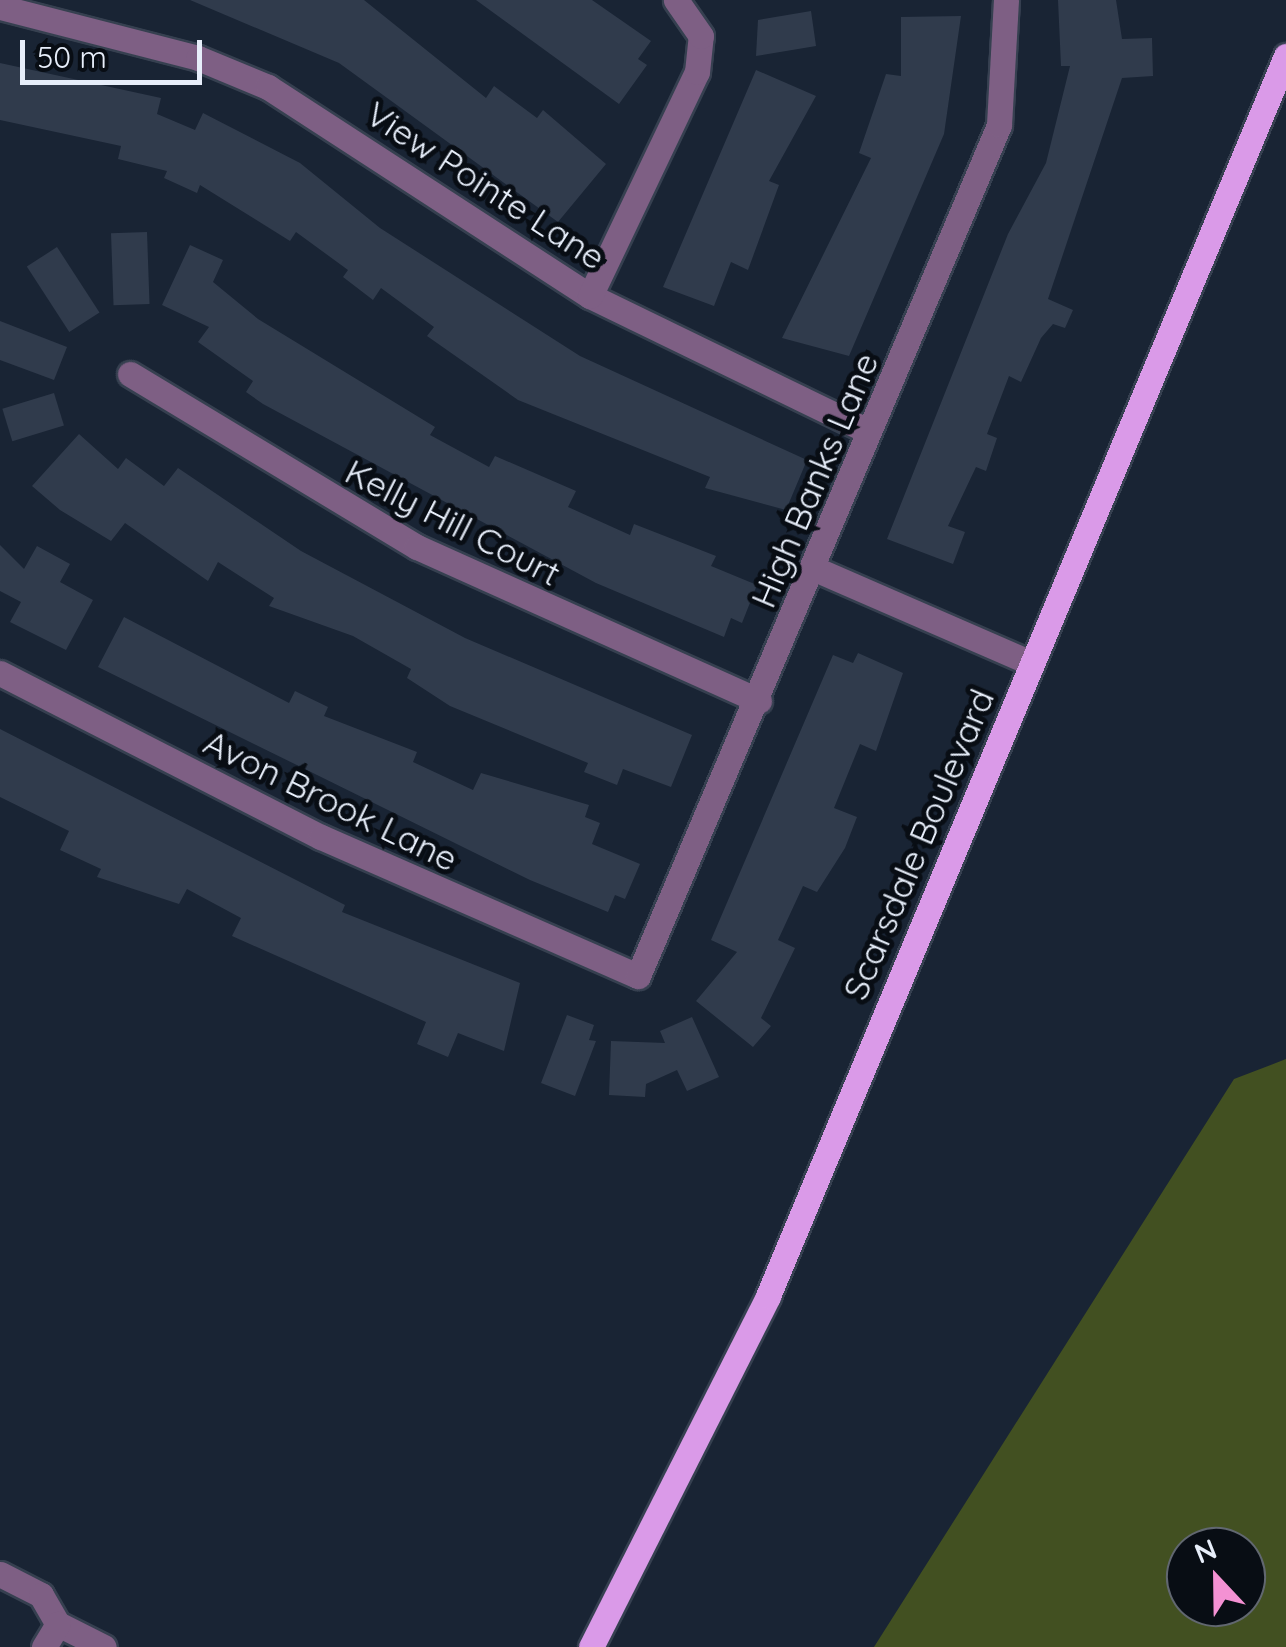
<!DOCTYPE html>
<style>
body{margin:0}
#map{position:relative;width:1286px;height:1647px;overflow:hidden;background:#192434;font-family:Quicksand,sans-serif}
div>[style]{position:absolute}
.green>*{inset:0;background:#425021}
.building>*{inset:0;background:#303b4c;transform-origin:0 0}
.roads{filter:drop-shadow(2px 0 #364050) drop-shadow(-2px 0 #364050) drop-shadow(0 2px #364050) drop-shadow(0 -2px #364050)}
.minor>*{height:25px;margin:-12.5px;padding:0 12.5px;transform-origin:12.5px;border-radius:12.5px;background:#7e5f84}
.major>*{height:25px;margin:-12.5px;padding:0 12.5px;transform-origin:12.5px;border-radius:12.5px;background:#da9ae8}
span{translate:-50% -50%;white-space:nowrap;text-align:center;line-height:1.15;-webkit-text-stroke:10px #080d14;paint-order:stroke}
.street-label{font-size:35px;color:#e7eefa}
.north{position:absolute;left:1166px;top:1527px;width:100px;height:100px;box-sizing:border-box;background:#080d14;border:2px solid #616770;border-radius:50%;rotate:338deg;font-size:28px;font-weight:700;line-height:40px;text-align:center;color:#e7eefa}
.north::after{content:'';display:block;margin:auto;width:35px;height:45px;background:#f491d3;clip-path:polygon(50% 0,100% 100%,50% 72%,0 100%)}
.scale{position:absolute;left:20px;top:40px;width:182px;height:45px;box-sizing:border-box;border:5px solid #e7eefa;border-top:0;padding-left:12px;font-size:30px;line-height:35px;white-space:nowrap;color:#e7eefa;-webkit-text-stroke:8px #080d14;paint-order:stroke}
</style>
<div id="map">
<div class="green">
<div style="clip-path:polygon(evenodd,1286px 1059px,1286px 1647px,874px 1647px,1234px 1079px,1286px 1059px,1186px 1547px,1246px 1547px,1246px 1607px,1186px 1607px,1186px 1547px)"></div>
</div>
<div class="building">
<div style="clip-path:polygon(190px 0,364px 0,486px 98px,494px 86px,537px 118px,543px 110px,606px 164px,558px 222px,339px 63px)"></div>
<div style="clip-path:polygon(476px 0,592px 0,651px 41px,638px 59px,647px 65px,619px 104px)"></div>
<div style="clip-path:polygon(1058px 0,1116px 0,1122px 39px,1152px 38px,1153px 76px,1122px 78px,1048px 299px,1073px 310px,1065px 328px,1053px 324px,1041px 338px,1021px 382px,1009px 376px,987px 434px,997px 438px,986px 471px,976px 467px,948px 526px,965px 532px,953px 564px,887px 539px,1008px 234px,1046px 163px,1070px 66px,1061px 66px)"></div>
<div style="clip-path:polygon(811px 11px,816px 46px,756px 56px,758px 20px)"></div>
<div style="clip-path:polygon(961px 16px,944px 134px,849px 356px,782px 338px,871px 158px,859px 153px,886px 74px,901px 76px,901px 17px)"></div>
<div style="clip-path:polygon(0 63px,161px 98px,157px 114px,195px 130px,203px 113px,300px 163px,380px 228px,580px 356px,807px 460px,786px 510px,705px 488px,710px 477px,518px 400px,427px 336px,434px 327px,381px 288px,373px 300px,343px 277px,348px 270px,296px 232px,290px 241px,200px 185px,197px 193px,164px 178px,167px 171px,118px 159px,121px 146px,0 120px)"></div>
<div style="clip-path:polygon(756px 70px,816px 96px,769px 181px,779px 185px,748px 270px,731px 262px,714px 306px,663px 287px)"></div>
<div style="left:147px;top:232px;width:72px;height:36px;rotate:88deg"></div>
<div style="clip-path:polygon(190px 245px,223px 260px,213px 282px,258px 319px,435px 427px,430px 435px,489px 467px,495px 456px,576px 491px,568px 507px,630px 535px,634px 524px,716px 556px,711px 566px,757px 585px,742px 623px,731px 618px,724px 637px,596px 583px,263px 404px,246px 392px,253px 381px,198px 342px,209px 327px,162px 305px)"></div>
<div style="left:57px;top:247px;width:78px;height:36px;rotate:57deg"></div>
<div style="clip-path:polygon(0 321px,67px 347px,54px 380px,0 360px)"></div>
<div style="left:54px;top:393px;width:34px;height:54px;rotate:73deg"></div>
<div style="clip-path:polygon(79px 434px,118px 469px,126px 458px,164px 486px,178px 468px,301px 551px,465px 638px,692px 735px,671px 787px,623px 769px,617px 785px,584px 772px,588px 763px,450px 706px,407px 678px,411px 669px,353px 636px,269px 606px,274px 598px,218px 562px,208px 581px,125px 523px,111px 541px,60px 510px,32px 486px)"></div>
<div style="clip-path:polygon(0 545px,24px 569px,37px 546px,70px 564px,60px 582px,93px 600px,66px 650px,10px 622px,21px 602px,0 591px)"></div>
<div style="clip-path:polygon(124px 617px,289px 703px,295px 691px,328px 707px,324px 716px,417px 752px,413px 762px,473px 790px,481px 773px,589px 805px,585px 817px,600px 823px,592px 844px,640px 864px,625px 899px,615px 895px,608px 912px,530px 880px,98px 667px)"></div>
<div style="clip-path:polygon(858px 653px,903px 673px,876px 751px,860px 744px,834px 808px,857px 817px,845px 848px,817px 892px,803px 886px,778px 940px,795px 948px,761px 1018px,771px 1026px,753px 1047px,696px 1001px,737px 952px,711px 940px,833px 655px,853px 663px)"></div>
<div style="clip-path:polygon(0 729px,345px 905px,342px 912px,520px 983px,504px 1051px,458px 1033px,448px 1057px,417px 1044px,426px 1022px,232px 936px,241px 918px,187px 889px,179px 904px,97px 877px,101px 869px,60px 850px,69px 831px,0 797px)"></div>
<div style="clip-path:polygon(567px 1015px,594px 1025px,589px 1040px,596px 1041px,575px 1096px,541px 1083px)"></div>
<div style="clip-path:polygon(692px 1017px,719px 1077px,687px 1091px,677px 1070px,646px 1084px,645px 1097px,609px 1095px,611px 1041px,665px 1043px,660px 1031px)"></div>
</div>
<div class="roads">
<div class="minor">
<div style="left:0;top:7px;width:204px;rotate:14.4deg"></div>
<div style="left:198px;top:58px;width:76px;rotate:22.5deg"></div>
<div style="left:268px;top:87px;width:384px;rotate:33deg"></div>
<div style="left:590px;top:296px;width:309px;rotate:25.9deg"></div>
<div style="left:590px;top:296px;width:248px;rotate:-64.5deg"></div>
<div style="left:697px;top:72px;width:36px;rotate:-84deg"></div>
<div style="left:701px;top:36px;width:44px;rotate:-124.8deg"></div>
<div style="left:130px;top:374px;width:335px;rotate:31.1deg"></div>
<div style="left:417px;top:547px;width:375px;rotate:24.2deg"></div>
<div style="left:815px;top:569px;width:236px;rotate:23.5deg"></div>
<div style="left:0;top:673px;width:360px;rotate:27.1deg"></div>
<div style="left:321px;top:837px;width:346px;rotate:23.7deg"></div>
<div style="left:638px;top:976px;width:924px;rotate:-67.01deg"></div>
<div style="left:999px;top:125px;width:125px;rotate:-86.8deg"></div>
<div style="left:0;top:1574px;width:46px;rotate:27.1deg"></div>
<div style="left:41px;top:1595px;width:34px;rotate:60deg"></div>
<div style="left:58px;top:1624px;width:51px;rotate:26.6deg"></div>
<div style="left:44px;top:1647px;width:27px;rotate:-59deg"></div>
</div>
<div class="major">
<div style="left:591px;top:1647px;width:393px;rotate:-63.2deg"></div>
<div style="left:768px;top:1296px;width:1344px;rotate:-67.33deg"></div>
</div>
</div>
<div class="street-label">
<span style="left:486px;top:185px;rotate:33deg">View Pointe Lane</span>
<span style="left:814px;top:480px;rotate:-67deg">High Banks Lane</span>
<span style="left:453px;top:522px;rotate:27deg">Kelly Hill Court</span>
<span style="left:331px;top:800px;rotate:26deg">Avon Brook Lane</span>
<span style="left:918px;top:844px;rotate:-67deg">Scarsdale Boulevard</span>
</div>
<div class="north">N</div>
<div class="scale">50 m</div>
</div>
